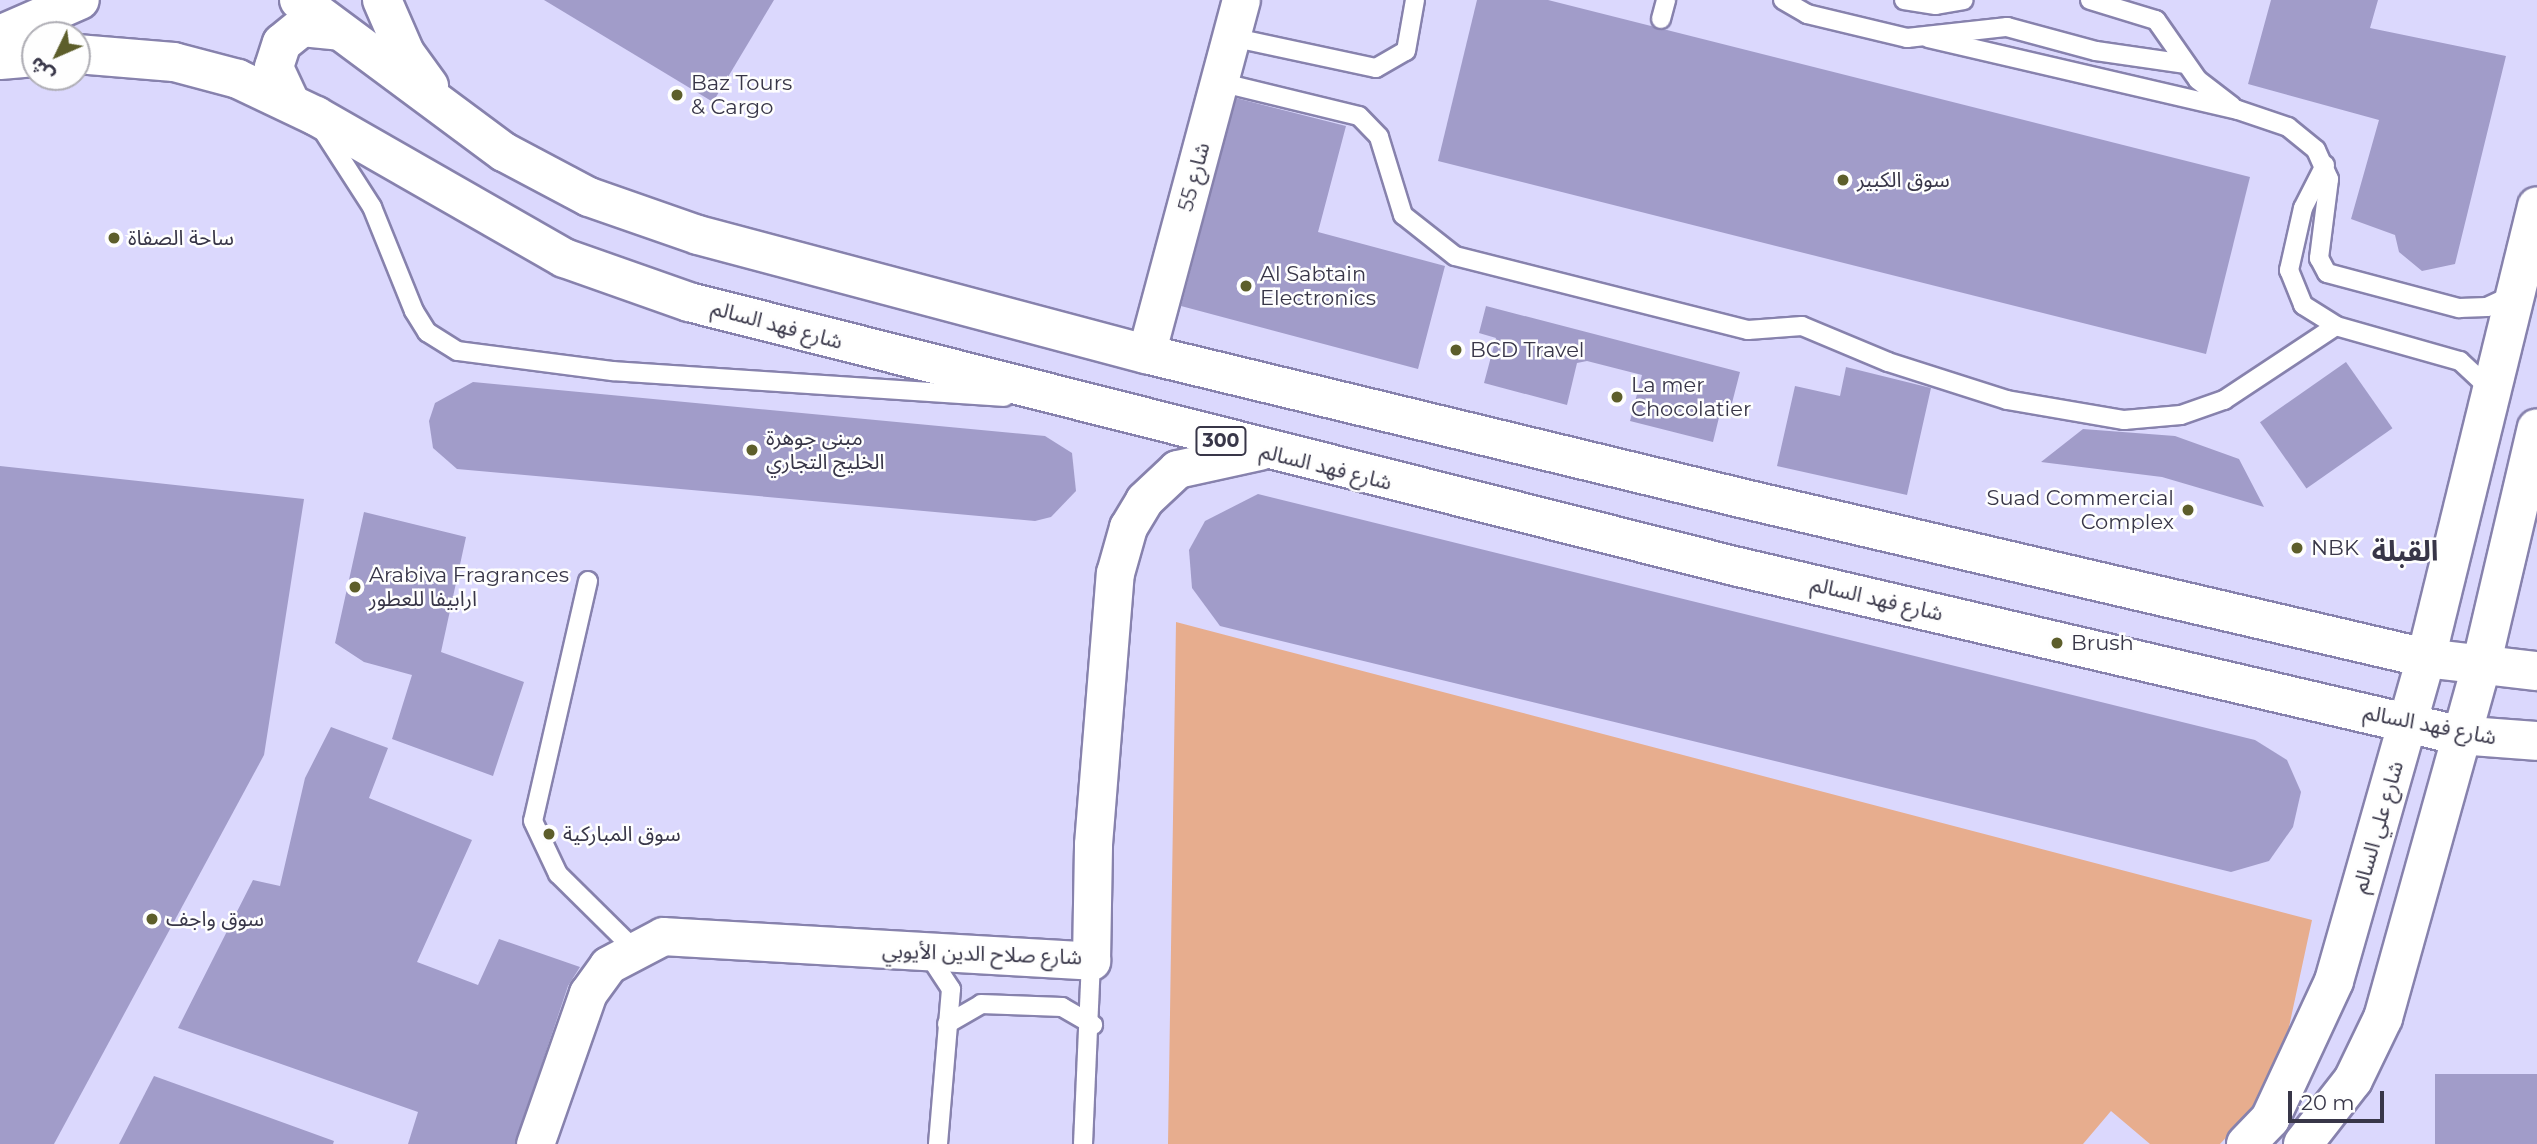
<!DOCTYPE html>
<meta charset="utf-8">
<style>
body{margin:0}
#map{position:relative;width:2537px;height:1144px;overflow:hidden;background:#dbd8fd;font-family:Montserrat,"Noto Sans Arabic",sans-serif}
div>[style]{position:absolute}
.green>*{inset:0;background:#e7ad8e}
.building>*{inset:0;background:#a19cc9;transform-origin:0 0}
.roads{filter:drop-shadow(2px 0 #8782ad) drop-shadow(-2px 0 #8782ad) drop-shadow(0 2px #8782ad) drop-shadow(0 -2px #8782ad)}
.lane>*{height:18px;margin:-9px;padding:0 9px;transform-origin:9px;border-radius:9px;background:#fff}
.street>*{height:37px;margin:-18.5px;padding:0 18.5px;transform-origin:18.5px;border-radius:18.5px;background:#fff}
.secondary>*{height:38px;margin:-19px;padding:0 19px;transform-origin:19px;border-radius:19px;background:#fff}
.primary>*{height:38px;margin:-19px;padding:0 19px;transform-origin:19px;border-radius:19px;background:#fff}
.dots>*{width:19px;height:19px;translate:-50% -50%;box-sizing:border-box;border:4px solid #fefefe;border-radius:50%}
span{translate:-50% -50%;white-space:nowrap;text-align:center;line-height:1.15;-webkit-text-stroke:5px #fefefe;paint-order:stroke}
.shield-label span{padding:2px 5px;background:#fefefe;border:2px solid;border-radius:5px;-webkit-text-stroke-width:0}
.shield-label{font-size:19px;color:#383648;font-weight:700}
.poi-label{font-size:21px;color:#383648}
.left{translate:0 -50%;text-align:left}
.right{translate:-100% -50%;text-align:right}
.street-label{font-size:21px;color:#383648}
.district-label{font-size:28px;color:#383648;font-weight:700}
.north{position:absolute;left:21px;top:21px;width:70px;height:70px;box-sizing:border-box;background:#fefefe;border:2px solid #afaeb5;border-radius:50%;rotate:226deg;font-size:19px;font-weight:700;line-height:28px;text-align:center;color:#383648}
.north::after{content:'';display:block;margin:auto;width:24px;height:32px;background:#5d5e2b;clip-path:polygon(50% 0,100% 100%,50% 72%,0 100%)}
.scale{position:absolute;left:2288px;top:1091px;width:96px;height:32px;box-sizing:border-box;border:4px solid #383648;border-top:0;padding-left:9px;font-size:21px;line-height:24px;white-space:nowrap;color:#383648;-webkit-text-stroke:5px #fefefe;paint-order:stroke}
</style>
<div id="map">
<div class="green">
<div style="clip-path:polygon(1176px 622px,2312px 920px,2289px 1027px,2259px 1102px,2220px 1144px,2150px 1144px,2111px 1111px,2083px 1144px,1168px 1144px)"></div>
</div>
<div class="building">
<div style="clip-path:polygon(544px 0,774px 0,713px 102px)"></div>
<div style="clip-path:polygon(1477px 0,1548px 0,2250px 177px,2206px 354px,1438px 161px)"></div>
<div style="clip-path:polygon(2271px 0,2378px 0,2370px 28px,2506px 56px,2455px 264px,2422px 271px,2399px 252px,2395px 235px,2351px 219px,2379px 120px,2248px 84px)"></div>
<div style="clip-path:polygon(1236px 98px,1346px 126px,1318px 232px,1445px 266px,1418px 369px,1181px 306px)"></div>
<div style="clip-path:polygon(1486px 306px,1740px 372px,1732px 403px,1723px 401px,1713px 442px,1630px 421px,1642px 375px,1587px 361px,1577px 363px,1567px 405px,1484px 383px,1496px 338px,1479px 333px)"></div>
<div style="left:2346px;top:362px;width:81px;height:105px;rotate:55deg"></div>
<div style="clip-path:polygon(1846px 367px,1931px 388px,1907px 495px,1777px 466px,1795px 386px,1840px 396px)"></div>
<div style="clip-path:polygon(473px 382px,1045px 436px,1072px 453px,1076px 491px,1051px 517px,1035px 521px,457px 469px,433px 448px,429px 421px,435px 403px)"></div>
<div style="clip-path:polygon(2083px 429px,2175px 436px,2239px 459px,2264px 507px,2162px 477px,2041px 462px)"></div>
<div style="clip-path:polygon(0 466px,304px 499px,264px 755px,54px 1144px,0 1144px)"></div>
<div style="clip-path:polygon(1258px 494px,2255px 740px,2287px 760px,2301px 792px,2293px 827px,2269px 861px,2231px 872px,1220px 626px,1192px 588px,1189px 550px,1205px 521px)"></div>
<div style="clip-path:polygon(364px 512px,466px 537px,441px 652px,524px 682px,493px 776px,392px 739px,412px 675px,364px 662px,335px 643px)"></div>
<div style="clip-path:polygon(331px 727px,388px 748px,369px 798px,472px 840px,417px 962px,478px 985px,499px 939px,580px 967px,568px 986px,515px 1144px,408px 1144px,418px 1112px,178px 1028px,253px 880px,280px 886px,305px 778px)"></div>
<div style="left:2537px;top:1074px;width:70px;height:102px;rotate:90deg"></div>
<div style="clip-path:polygon(154px 1076px,334px 1141px,333px 1144px,119px 1144px)"></div>
</div>
<div class="roads">
<div class="lane">
<div style="left:1783px;top:0;width:28px;rotate:30deg"></div>
<div style="left:1807px;top:14px;width:103px;rotate:13.5deg"></div>
<div style="left:1907px;top:38px;width:101px;rotate:-6.3deg"></div>
<div style="left:2007px;top:27px;width:92px;rotate:15.1deg"></div>
<div style="left:2096px;top:51px;width:91px;rotate:8.2deg"></div>
<div style="left:1904px;top:0;width:32px;rotate:9deg"></div>
<div style="left:1936px;top:5px;width:28px;rotate:-10deg"></div>
<div style="left:2090px;top:0;width:69px;rotate:16.9deg"></div>
<div style="left:2156px;top:20px;width:73px;rotate:55deg"></div>
<div style="left:2198px;top:80px;width:43px;rotate:37.4deg"></div>
<div style="left:1661px;top:19px;width:20px;rotate:-75deg"></div>
<div style="left:1231px;top:37px;width:148px;rotate:12.1deg"></div>
<div style="left:1376px;top:68px;width:34px;rotate:-30deg"></div>
<div style="left:1406px;top:51px;width:52px;rotate:-80deg"></div>
<div style="left:1928px;top:38px;width:318px;rotate:13.1deg"></div>
<div style="left:2238px;top:110px;width:53px;rotate:18.8deg"></div>
<div style="left:2288px;top:127px;width:36px;rotate:39deg"></div>
<div style="left:2316px;top:150px;width:32px;rotate:66deg"></div>
<div style="left:2329px;top:179px;width:80px;rotate:97.2deg"></div>
<div style="left:2319px;top:258px;width:17px;rotate:62deg"></div>
<div style="left:2327px;top:273px;width:137px;rotate:14.9deg"></div>
<div style="left:2459px;top:308px;width:28px;rotate:-2deg"></div>
<div style="left:2487px;top:307px;width:29px;rotate:-25deg"></div>
<div style="left:1219px;top:82px;width:144px;rotate:13.7deg"></div>
<div style="left:1359px;top:116px;width:29px;rotate:46deg"></div>
<div style="left:1379px;top:137px;width:82px;rotate:72.9deg"></div>
<div style="left:1403px;top:215px;width:66px;rotate:38.3deg"></div>
<div style="left:1455px;top:256px;width:302px;rotate:14.2deg"></div>
<div style="left:1748px;top:330px;width:54px;rotate:-4.2deg"></div>
<div style="left:1802px;top:326px;width:93px;rotate:22.7deg"></div>
<div style="left:1888px;top:362px;width:125px;rotate:17.7deg"></div>
<div style="left:2007px;top:400px;width:119px;rotate:9.7deg"></div>
<div style="left:2124px;top:420px;width:57px;rotate:-5deg"></div>
<div style="left:2181px;top:415px;width:46px;rotate:-19.2deg"></div>
<div style="left:2224px;top:400px;width:134px;rotate:-33.5deg"></div>
<div style="left:325px;top:134px;width:87px;rotate:57.2deg"></div>
<div style="left:372px;top:207px;width:112px;rotate:68deg"></div>
<div style="left:414px;top:311px;width:25px;rotate:58deg"></div>
<div style="left:427px;top:332px;width:36px;rotate:32deg"></div>
<div style="left:458px;top:351px;width:156px;rotate:7.4deg"></div>
<div style="left:613px;top:371px;width:392px;rotate:3.8deg"></div>
<div style="left:2325px;top:165px;width:48px;rotate:117.1deg"></div>
<div style="left:2303px;top:208px;width:64px;rotate:102.7deg"></div>
<div style="left:2289px;top:270px;width:38px;rotate:68deg"></div>
<div style="left:2303px;top:305px;width:39px;rotate:32deg"></div>
<div style="left:2336px;top:326px;width:129px;rotate:15.8deg"></div>
<div style="left:2460px;top:361px;width:41px;rotate:43deg"></div>
<div style="left:588px;top:581px;width:246px;rotate:102.9deg"></div>
<div style="left:533px;top:821px;width:59px;rotate:64.7deg"></div>
<div style="left:558px;top:874px;width:105px;rotate:44.6deg"></div>
<div style="left:928px;top:954px;width:42px;rotate:56.7deg"></div>
<div style="left:951px;top:989px;width:156px;rotate:94.8deg"></div>
<div style="left:947px;top:1024px;width:39px;rotate:-30deg"></div>
<div style="left:981px;top:1004px;width:81px;rotate:2.1deg"></div>
<div style="left:1062px;top:1007px;width:36px;rotate:30deg"></div>
<div style="left:1083px;top:1144px;width:183px;rotate:-87.5deg"></div>
</div>
<div class="street">
<div style="left:1146px;top:354px;width:367px;rotate:-75deg"></div>
<div style="left:535px;top:1144px;width:160px;rotate:-70.7deg"></div>
<div style="left:588px;top:993px;width:34px;rotate:-54deg"></div>
<div style="left:608px;top:965px;width:62px;rotate:-27.8deg"></div>
<div style="left:663px;top:936px;width:429px;rotate:3.3deg"></div>
<div style="left:1091px;top:961px;width:117px;rotate:-89deg"></div>
<div style="left:1093px;top:844px;width:272px;rotate:-85.4deg"></div>
<div style="left:1115px;top:573px;width:48px;rotate:-74.2deg"></div>
<div style="left:1128px;top:527px;width:31px;rotate:-59deg"></div>
<div style="left:1144px;top:500px;width:45px;rotate:-43.2deg"></div>
<div style="left:1177px;top:469px;width:84px;rotate:-12.4deg"></div>
</div>
<div class="secondary">
<div style="left:2246px;top:1144px;width:35px;rotate:-46deg"></div>
<div style="left:2270px;top:1119px;width:152px;rotate:-65.1deg"></div>
<div style="left:2334px;top:981px;width:336px;rotate:-74.1deg"></div>
<div style="left:2426px;top:658px;width:465px;rotate:-76.2deg"></div>
<div style="left:2303px;top:1144px;width:81px;rotate:-52deg"></div>
<div style="left:2353px;top:1080px;width:69px;rotate:-64.2deg"></div>
<div style="left:2383px;top:1018px;width:365px;rotate:-74.4deg"></div>
<div style="left:2481px;top:666px;width:244px;rotate:-76.8deg"></div>
</div>
<div class="primary">
<div style="left:299px;top:0;width:255px;rotate:36.6deg"></div>
<div style="left:504px;top:152px;width:96px;rotate:27.9deg"></div>
<div style="left:589px;top:197px;width:115px;rotate:19.2deg"></div>
<div style="left:698px;top:235px;width:464px;rotate:14.9deg"></div>
<div style="left:1146px;top:354px;width:620px;rotate:13.61deg"></div>
<div style="left:1749px;top:500px;width:695px;rotate:13.14deg"></div>
<div style="left:2426px;top:658px;width:112px;rotate:6.7deg"></div>
<div style="left:382px;top:0;width:58px;rotate:66.5deg"></div>
<div style="left:405px;top:53px;width:41px;rotate:54deg"></div>
<div style="left:0;top:35px;width:87px;rotate:-23.6deg"></div>
<div style="left:77px;top:54px;width:97px;rotate:4.7deg"></div>
<div style="left:174px;top:62px;width:66px;rotate:14.9deg"></div>
<div style="left:238px;top:79px;width:86px;rotate:25.4deg"></div>
<div style="left:316px;top:116px;width:286px;rotate:29.8deg"></div>
<div style="left:564px;top:258px;width:133px;rotate:19.4deg"></div>
<div style="left:689px;top:302px;width:1078px;rotate:14.18deg"></div>
<div style="left:1734px;top:566px;width:743px;rotate:13.14deg"></div>
<div style="left:2458px;top:735px;width:79px;rotate:4.3deg"></div>
<div style="left:0;top:60px;width:35px;rotate:-5deg"></div>
<div style="left:290px;top:102px;width:38px;rotate:-115deg"></div>
<div style="left:274px;top:67px;width:25px;rotate:-72deg"></div>
<div style="left:282px;top:43px;width:26px;rotate:-39deg"></div>
<div style="left:302px;top:27px;width:38px;rotate:6deg"></div>
</div>
</div>
<div class="dots">
<div style="left:677px;top:95px;background:#5d5e2b"></div>
<div style="left:1843px;top:180px;background:#5d5e2b"></div>
<div style="left:114px;top:238px;background:#5d5e2b"></div>
<div style="left:1246px;top:286px;background:#5d5e2b"></div>
<div style="left:1456px;top:350px;background:#5d5e2b"></div>
<div style="left:1617px;top:397px;background:#5d5e2b"></div>
<div style="left:752px;top:450px;background:#5d5e2b"></div>
<div style="left:2188px;top:510px;background:#5d5e2b"></div>
<div style="left:2297px;top:548px;background:#5d5e2b"></div>
<div style="left:355px;top:587px;background:#5d5e2b"></div>
<div style="left:2057px;top:643px;background:#5d5e2b"></div>
<div style="left:549px;top:834px;background:#5d5e2b"></div>
<div style="left:152px;top:919px;background:#5d5e2b"></div>
</div>
<div class="shield-label">
<span style="left:1221px;top:441px">300</span>
</div>
<div class="poi-label">
<span class="left" style="left:691px;top:95px">Baz Tours<br>&amp; Cargo</span>
<span class="left" style="left:1857px;top:180px">سوق الكبير</span>
<span class="left" style="left:128px;top:238px">ساحة الصفاة</span>
<span class="left" style="left:1260px;top:286px">Al Sabtain<br>Electronics</span>
<span class="left" style="left:1470px;top:350px">BCD Travel</span>
<span class="left" style="left:1631px;top:397px">La mer<br>Chocolatier</span>
<span class="left" style="left:766px;top:450px">مبنى جوهرة<br>الخليج التجاري</span>
<span class="right" style="left:2174px;top:510px">Suad Commercial<br>Complex</span>
<span class="left" style="left:2311px;top:548px">NBK</span>
<span class="left" style="left:369px;top:587px">Arabiva Fragrances<br>ارابيفا للعطور</span>
<span class="left" style="left:2071px;top:643px">Brush</span>
<span class="left" style="left:563px;top:834px">سوق المباركية</span>
<span class="left" style="left:166px;top:919px">سوق واجف</span>
</div>
<div class="street-label">
<span style="left:1194px;top:177px;rotate:-75deg">شارع 55</span>
<span style="left:777px;top:325px;rotate:15deg">شارع فهد السالم</span>
<span style="left:1326px;top:467px;rotate:14deg">شارع فهد السالم</span>
<span style="left:1877px;top:599px;rotate:13deg">شارع فهد السالم</span>
<span style="left:2430px;top:725px;rotate:11deg">شارع فهد السالم</span>
<span style="left:2378px;top:827px;rotate:-74deg">شارع علي السالم</span>
<span style="left:982px;top:954px;rotate:2deg">شارع صلاح الدين الأيوبي</span>
</div>
<div class="district-label">
<span style="left:2405px;top:551px">القبلة</span>
</div>
<div class="north">ش</div>
<div class="scale">20 m</div>
</div>
